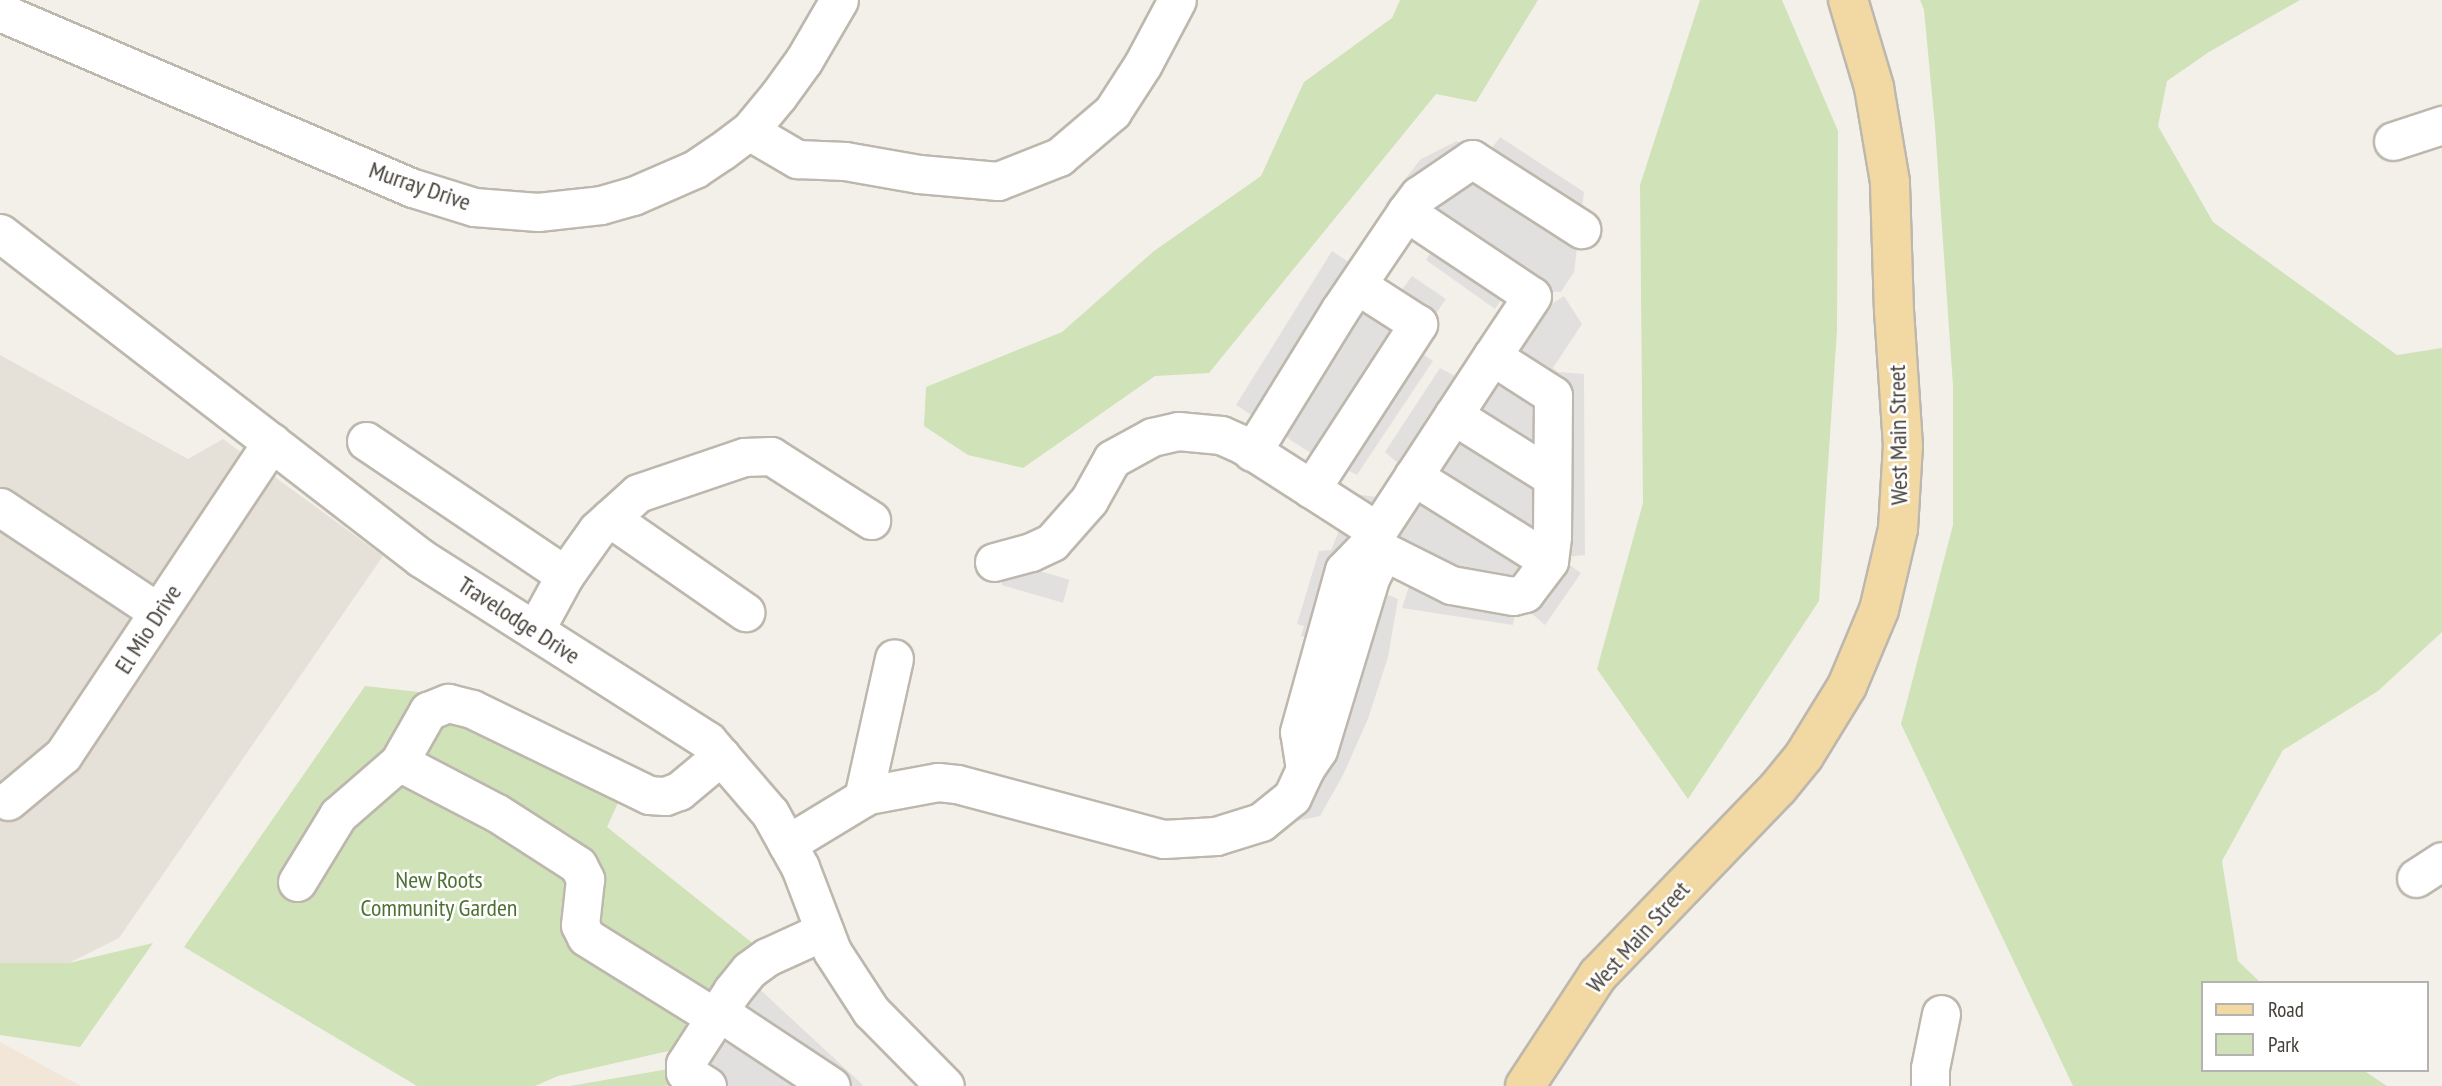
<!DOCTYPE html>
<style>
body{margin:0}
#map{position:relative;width:2442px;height:1086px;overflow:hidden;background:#f3f0ea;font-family:"PT Sans Narrow",sans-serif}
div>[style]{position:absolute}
.residential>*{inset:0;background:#e6e1d8}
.commercial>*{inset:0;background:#f2e6d8}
.green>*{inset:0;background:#d0e2b8}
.parking>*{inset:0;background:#e2e0de;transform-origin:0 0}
.roads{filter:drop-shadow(2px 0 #bdb7ad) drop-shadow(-2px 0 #bdb7ad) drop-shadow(0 2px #bdb7ad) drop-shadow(0 -2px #bdb7ad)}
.minor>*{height:37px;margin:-18.5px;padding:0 18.5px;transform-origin:18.5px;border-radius:18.5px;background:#fff}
.major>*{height:38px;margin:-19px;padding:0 19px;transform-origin:19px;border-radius:19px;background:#f2d9a3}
span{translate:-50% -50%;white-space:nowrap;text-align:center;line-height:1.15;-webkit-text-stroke:5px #fff;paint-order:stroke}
.street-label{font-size:24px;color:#464039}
.park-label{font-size:24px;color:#4d7133}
.legend{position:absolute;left:2201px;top:981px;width:228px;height:91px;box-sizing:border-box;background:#fff;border:2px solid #b5b3b0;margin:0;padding:9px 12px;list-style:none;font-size:21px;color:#464039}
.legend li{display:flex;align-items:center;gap:14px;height:35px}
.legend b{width:35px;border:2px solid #b5b3b0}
</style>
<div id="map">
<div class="residential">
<div style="clip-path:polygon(0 355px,188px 459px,223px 439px,383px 556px,119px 938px,69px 963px,0 963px)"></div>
</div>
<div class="commercial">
<div style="clip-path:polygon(0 1042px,81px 1086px,0 1086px)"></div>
</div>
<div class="green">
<div style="clip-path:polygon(1400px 0,1538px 0,1476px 102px,1436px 94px,1209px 373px,1155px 376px,1023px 468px,968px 455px,924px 426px,926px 387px,1062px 332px,1154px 251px,1261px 176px,1304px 82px,1392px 18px)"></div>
<div style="clip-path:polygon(1700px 0,1782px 0,1838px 131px,1837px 330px,1819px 601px,1688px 799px,1597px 669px,1643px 503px,1640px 185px)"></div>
<div style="clip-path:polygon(1920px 0,2300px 0,2209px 52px,2167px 81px,2158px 126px,2213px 222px,2397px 355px,2442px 348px,2442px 632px,2378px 691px,2283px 750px,2222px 861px,2238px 961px,2261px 983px,2202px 983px,2202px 1070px,2363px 1070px,2387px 1086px,2073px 1086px,1901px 724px,1953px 525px,1953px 386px,1935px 127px,1924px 10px)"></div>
<div style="clip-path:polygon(365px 686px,464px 697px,618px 803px,607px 827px,765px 953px,704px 1043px,558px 1076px,535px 1086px,417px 1086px,184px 947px)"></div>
<div style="clip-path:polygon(153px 943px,80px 1047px,0 1035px,0 963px,69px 963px)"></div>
<div style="clip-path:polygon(680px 1067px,667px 1086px,570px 1086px)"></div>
</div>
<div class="parking">
<div style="clip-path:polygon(1500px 137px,1584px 192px,1574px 272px,1561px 292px,1508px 289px,1495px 309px,1426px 260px,1437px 243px,1385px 204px,1421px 159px,1457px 141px,1486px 156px)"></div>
<div style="clip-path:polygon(1332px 251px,1398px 295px,1412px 276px,1446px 299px,1413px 347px,1433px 361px,1357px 475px,1339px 466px,1334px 468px,1236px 405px)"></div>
<div style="clip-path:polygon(1564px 296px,1582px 324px,1553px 368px,1558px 372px,1584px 374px,1585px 555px,1567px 557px,1564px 561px,1581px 573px,1545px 625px,1522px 605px,1516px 606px,1513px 625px,1402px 608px,1410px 583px,1404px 577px,1385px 576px,1381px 592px,1398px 599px,1388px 657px,1368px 719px,1343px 775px,1320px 816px,1292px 822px,1316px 777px,1350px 652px,1301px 636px,1304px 626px,1297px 624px,1319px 551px,1331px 550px,1354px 494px,1377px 497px,1399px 464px,1385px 452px,1440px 368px,1457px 377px,1486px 330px,1507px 342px,1541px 311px)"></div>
<div style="left:1008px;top:562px;width:64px;height:24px;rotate:16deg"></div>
<div style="clip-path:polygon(753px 983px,863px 1085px,862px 1086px,687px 1086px)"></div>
</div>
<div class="roads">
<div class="minor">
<div style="left:0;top:12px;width:449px;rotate:23.1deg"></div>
<div style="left:413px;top:188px;width:64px;rotate:17.3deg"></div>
<div style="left:474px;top:207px;width:64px;rotate:4.5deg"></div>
<div style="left:538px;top:212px;width:63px;rotate:-6.3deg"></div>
<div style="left:601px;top:205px;width:33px;rotate:-16deg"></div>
<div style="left:633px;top:196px;width:68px;rotate:-23.5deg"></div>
<div style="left:695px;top:169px;width:32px;rotate:-34deg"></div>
<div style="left:722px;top:151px;width:34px;rotate:-37deg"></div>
<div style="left:749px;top:131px;width:45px;rotate:-50.4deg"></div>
<div style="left:778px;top:96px;width:44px;rotate:-54.2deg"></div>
<div style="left:804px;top:60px;width:69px;rotate:-59.7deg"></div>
<div style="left:749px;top:131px;width:56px;rotate:30.3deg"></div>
<div style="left:797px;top:159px;width:48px;rotate:2.4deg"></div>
<div style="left:845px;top:161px;width:75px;rotate:10deg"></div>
<div style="left:919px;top:174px;width:79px;rotate:5.1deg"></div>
<div style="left:998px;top:181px;width:66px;rotate:-21.5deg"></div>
<div style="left:1059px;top:157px;width:70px;rotate:-40.3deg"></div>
<div style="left:1112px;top:112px;width:57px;rotate:-57.1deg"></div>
<div style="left:1143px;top:64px;width:72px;rotate:-62deg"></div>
<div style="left:2393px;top:141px;width:52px;rotate:-18.1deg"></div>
<div style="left:1406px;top:212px;width:21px;rotate:-53deg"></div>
<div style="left:1419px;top:195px;width:64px;rotate:-34.2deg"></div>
<div style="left:1472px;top:159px;width:130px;rotate:32.7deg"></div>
<div style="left:0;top:233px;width:532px;rotate:37.67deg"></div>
<div style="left:421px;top:558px;width:340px;rotate:32.5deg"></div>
<div style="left:708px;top:741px;width:95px;rotate:49.3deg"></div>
<div style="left:770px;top:813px;width:62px;rotate:60.9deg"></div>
<div style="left:800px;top:867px;width:90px;rotate:69.1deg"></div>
<div style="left:832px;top:951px;width:72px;rotate:57deg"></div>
<div style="left:871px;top:1011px;width:105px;rotate:45.4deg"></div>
<div style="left:1453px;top:415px;width:117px;rotate:32.1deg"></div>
<div style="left:366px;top:441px;width:240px;rotate:34deg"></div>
<div style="left:565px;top:575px;width:63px;rotate:118.6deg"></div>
<div style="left:1252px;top:452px;width:166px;rotate:-58.3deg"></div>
<div style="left:1339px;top:311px;width:120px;rotate:-55.9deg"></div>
<div style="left:1406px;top:212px;width:151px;rotate:33.7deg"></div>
<div style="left:1532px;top:296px;width:72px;rotate:123.7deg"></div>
<div style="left:1413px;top:476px;width:160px;rotate:32deg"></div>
<div style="left:1311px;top:489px;width:197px;rotate:-57deg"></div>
<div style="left:1418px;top:324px;width:72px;rotate:-147.4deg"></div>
<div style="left:0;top:507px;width:190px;rotate:33.6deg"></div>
<div style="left:610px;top:518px;width:165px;rotate:34.8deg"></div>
<div style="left:994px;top:562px;width:38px;rotate:-15deg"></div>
<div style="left:1031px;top:552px;width:23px;rotate:-25deg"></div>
<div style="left:1052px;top:542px;width:56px;rotate:-48.6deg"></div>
<div style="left:1089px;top:500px;width:47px;rotate:-60.7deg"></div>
<div style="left:1112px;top:459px;width:46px;rotate:-28.8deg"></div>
<div style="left:1152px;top:437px;width:27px;rotate:-13deg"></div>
<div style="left:1178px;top:431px;width:43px;rotate:5.3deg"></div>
<div style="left:1221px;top:435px;width:24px;rotate:24deg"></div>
<div style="left:1243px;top:445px;width:159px;rotate:32.7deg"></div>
<div style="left:565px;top:575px;width:55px;rotate:-54.6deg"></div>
<div style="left:597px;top:530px;width:55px;rotate:-42.1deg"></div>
<div style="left:638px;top:493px;width:112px;rotate:-18.8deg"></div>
<div style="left:744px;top:457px;width:27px;rotate:-2deg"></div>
<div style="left:771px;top:456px;width:119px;rotate:32.6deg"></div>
<div style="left:399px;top:762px;width:110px;rotate:27.5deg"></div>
<div style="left:497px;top:813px;width:96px;rotate:32.7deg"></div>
<div style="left:578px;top:865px;width:16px;rotate:63deg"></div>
<div style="left:585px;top:879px;width:46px;rotate:96.2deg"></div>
<div style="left:580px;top:925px;width:13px;rotate:63deg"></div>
<div style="left:586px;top:937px;width:153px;rotate:31.9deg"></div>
<div style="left:1305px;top:769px;width:37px;rotate:-99deg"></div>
<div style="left:1299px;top:732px;width:168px;rotate:-74.5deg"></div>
<div style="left:1344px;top:570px;width:36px;rotate:-46deg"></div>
<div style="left:1369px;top:544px;width:225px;rotate:-56.8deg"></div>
<div style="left:1492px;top:356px;width:72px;rotate:32.6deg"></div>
<div style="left:1553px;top:395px;width:142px;rotate:90.4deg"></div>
<div style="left:1552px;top:537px;width:24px;rotate:97deg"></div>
<div style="left:1549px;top:561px;width:40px;rotate:127deg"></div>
<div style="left:1525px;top:593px;width:12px;rotate:166deg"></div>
<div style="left:1513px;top:596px;width:63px;rotate:-169.9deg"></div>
<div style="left:1451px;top:585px;width:92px;rotate:-153.4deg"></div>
<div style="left:863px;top:798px;width:143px;rotate:-77.5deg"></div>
<div style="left:8px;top:801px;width:72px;rotate:-39.9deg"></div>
<div style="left:63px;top:755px;width:376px;rotate:-56.3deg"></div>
<div style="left:787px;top:844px;width:95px;rotate:-31.2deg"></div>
<div style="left:868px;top:795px;width:71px;rotate:-10.5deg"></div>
<div style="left:938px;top:782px;width:19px;rotate:6deg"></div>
<div style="left:957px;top:784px;width:214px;rotate:14.9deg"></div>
<div style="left:1164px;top:839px;width:52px;rotate:-3.3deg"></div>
<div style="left:1216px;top:836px;width:47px;rotate:-17.3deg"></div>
<div style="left:1261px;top:822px;width:40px;rotate:-39deg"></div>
<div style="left:1292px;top:797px;width:31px;rotate:-65deg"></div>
<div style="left:1305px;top:769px;width:23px;rotate:-56deg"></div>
<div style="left:1318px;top:750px;width:182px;rotate:-73.1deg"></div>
<div style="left:1371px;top:576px;width:27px;rotate:-62deg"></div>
<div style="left:2416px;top:878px;width:31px;rotate:-33deg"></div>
<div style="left:297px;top:882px;width:79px;rotate:-58.5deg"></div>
<div style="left:338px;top:815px;width:81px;rotate:-41deg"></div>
<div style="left:399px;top:762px;width:59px;rotate:-60.4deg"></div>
<div style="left:428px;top:711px;width:22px;rotate:-22deg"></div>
<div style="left:448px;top:703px;width:25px;rotate:14deg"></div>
<div style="left:472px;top:709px;width:197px;rotate:25.9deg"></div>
<div style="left:649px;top:795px;width:16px;rotate:4deg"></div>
<div style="left:665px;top:796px;width:15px;rotate:-20deg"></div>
<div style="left:679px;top:791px;width:55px;rotate:-39.8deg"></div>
<div style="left:719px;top:1012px;width:134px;rotate:33.5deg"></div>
<div style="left:707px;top:1086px;width:26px;rotate:-148deg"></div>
<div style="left:685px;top:1072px;width:8px;rotate:-90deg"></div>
<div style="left:685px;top:1064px;width:87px;rotate:-57.2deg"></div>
<div style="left:732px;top:991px;width:27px;rotate:-51deg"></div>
<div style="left:749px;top:970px;width:22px;rotate:-36deg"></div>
<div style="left:767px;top:957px;width:63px;rotate:-24.5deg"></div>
<div style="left:1930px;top:1086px;width:18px;rotate:-90deg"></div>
<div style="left:1930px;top:1068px;width:55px;rotate:-78.5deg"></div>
</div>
<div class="major">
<div style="left:1525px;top:1086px;width:133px;rotate:-56.7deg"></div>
<div style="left:1598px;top:975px;width:260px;rotate:-46.1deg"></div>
<div style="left:1778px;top:788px;width:41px;rotate:-50.9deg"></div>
<div style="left:1804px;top:756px;width:82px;rotate:-58.4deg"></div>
<div style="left:1847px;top:686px;width:82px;rotate:-67.2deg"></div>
<div style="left:1879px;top:610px;width:83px;rotate:-76.8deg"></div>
<div style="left:1898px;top:529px;width:83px;rotate:-86.6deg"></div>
<div style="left:1903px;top:446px;width:134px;rotate:-93.8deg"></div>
<div style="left:1894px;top:312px;width:130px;rotate:-91.8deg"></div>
<div style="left:1890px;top:182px;width:96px;rotate:-99.6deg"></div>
<div style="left:1874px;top:87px;width:91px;rotate:-106.6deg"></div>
</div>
</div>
<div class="street-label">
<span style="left:420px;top:186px;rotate:19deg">Murray Drive</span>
<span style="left:1898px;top:435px;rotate:-91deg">West Main Street</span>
<span style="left:519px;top:620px;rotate:33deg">Travelodge Drive</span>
<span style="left:148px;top:629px;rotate:-57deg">El Mio Drive</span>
<span style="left:1638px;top:937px;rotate:-48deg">West Main Street</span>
</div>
<div class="park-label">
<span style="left:439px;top:894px">New Roots<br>Community Garden</span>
</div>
<ul class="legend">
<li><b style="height:9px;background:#f2d9a3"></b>Road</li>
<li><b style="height:19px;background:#d0e2b8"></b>Park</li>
</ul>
</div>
